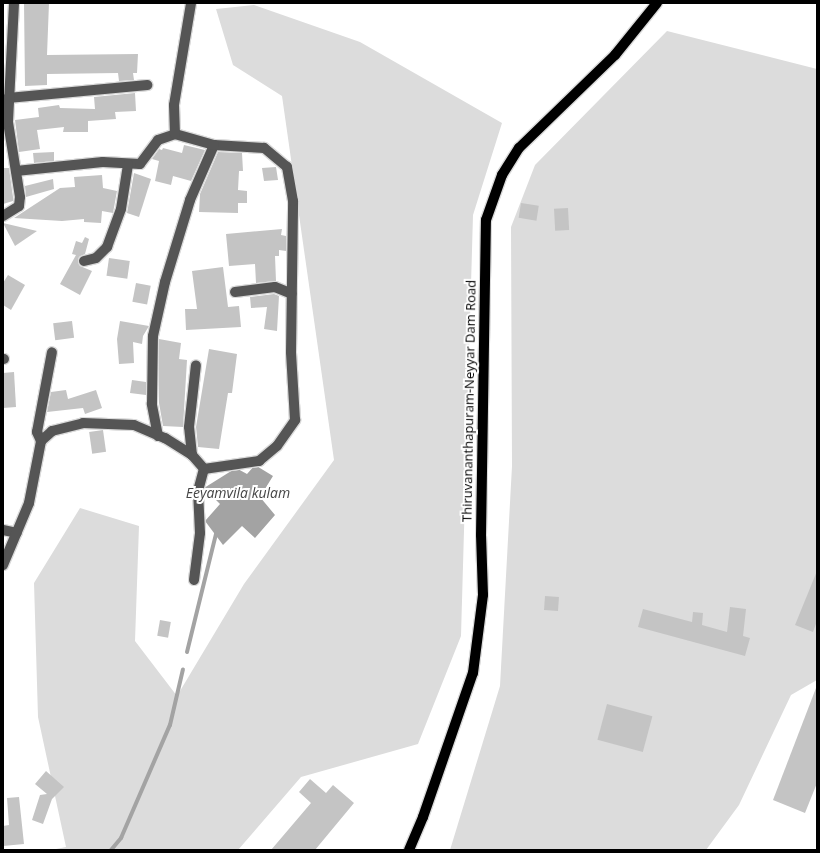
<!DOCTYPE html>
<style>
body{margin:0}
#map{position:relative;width:820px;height:853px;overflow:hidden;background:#fff;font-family:"Open Sans",sans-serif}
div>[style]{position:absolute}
.green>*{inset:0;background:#dcdcdc}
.water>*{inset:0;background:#a3a3a3}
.stream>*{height:4px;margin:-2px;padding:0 2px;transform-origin:2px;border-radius:2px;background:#a3a3a3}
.building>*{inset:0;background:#c4c4c4;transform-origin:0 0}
.roads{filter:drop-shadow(1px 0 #dbdbdb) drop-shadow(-1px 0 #dbdbdb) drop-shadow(0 1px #dbdbdb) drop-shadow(0 -1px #dbdbdb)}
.minor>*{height:10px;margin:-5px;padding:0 5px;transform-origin:5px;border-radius:5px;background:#555}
.major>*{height:10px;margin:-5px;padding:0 5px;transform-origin:5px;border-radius:5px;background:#000}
span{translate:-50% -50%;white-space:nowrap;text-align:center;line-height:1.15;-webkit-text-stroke:4px #fff;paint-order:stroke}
.street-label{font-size:13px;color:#000}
.water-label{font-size:14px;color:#444;font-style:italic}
.frame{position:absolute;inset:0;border:4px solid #000;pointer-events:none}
</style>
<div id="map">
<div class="green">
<div style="clip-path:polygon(254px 5px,360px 42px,502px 123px,473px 215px,461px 636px,418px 744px,301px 777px,238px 850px,51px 850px,66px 847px,38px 717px,34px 583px,80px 508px,139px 526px,135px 641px,177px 696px,244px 584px,334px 460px,282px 96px,233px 65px,216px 9px)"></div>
<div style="clip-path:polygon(667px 31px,817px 69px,817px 680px,791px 695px,739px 805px,706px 850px,450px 850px,500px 686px,512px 466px,511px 227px,535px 165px)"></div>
</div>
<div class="water">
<div style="clip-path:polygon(255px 465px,273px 476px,260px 497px,275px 515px,255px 538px,242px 526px,223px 545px,205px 521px,220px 504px,204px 488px,236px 468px,247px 474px)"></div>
</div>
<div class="stream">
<div style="left:187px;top:652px;width:126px;rotate:-76.2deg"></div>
<div style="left:111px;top:850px;width:16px;rotate:-50deg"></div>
<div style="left:121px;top:838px;width:123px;rotate:-66.6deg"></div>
<div style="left:170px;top:725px;width:57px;rotate:-76.9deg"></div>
</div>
<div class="building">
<div style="clip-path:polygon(24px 3px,49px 3px,47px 55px,138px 54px,137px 73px,133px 73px,134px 80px,119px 81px,118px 73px,47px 74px,47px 85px,25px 86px)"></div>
<div style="clip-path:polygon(135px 93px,136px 111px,115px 112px,116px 119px,88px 121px,88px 132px,63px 132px,64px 127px,37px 130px,40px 149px,19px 152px,15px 120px,39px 117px,38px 108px,59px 105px,60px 108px,95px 109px,94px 97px)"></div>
<div style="clip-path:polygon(184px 145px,205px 150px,191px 181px,173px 176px,171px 185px,155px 181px,159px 161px,152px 159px,159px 149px,162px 150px,163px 148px,182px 153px)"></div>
<div style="clip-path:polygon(54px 152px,54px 161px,34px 163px,33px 153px)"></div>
<div style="clip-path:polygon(218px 152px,242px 153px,243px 171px,239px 171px,238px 190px,247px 191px,247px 203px,238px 203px,238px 213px,199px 212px,200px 194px)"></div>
<div style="clip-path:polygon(276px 167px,278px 180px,264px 181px,262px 168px)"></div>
<div style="clip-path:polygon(3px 168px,9px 168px,13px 197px,13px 201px,3px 204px)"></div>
<div style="clip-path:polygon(134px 173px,151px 179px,139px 217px,127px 213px)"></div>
<div style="clip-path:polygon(102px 175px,103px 188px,117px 191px,113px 213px,102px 211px,101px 223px,84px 222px,84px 219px,62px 221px,14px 218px,60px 188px,75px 187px,74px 177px)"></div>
<div style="clip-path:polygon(53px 179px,54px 189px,26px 197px,25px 186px)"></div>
<div style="left:521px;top:203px;width:18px;height:15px;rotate:9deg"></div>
<div style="left:568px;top:208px;width:22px;height:14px;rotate:87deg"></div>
<div style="clip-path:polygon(3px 223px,37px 231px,15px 246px)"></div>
<div style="clip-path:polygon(282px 229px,281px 235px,286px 236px,286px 251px,279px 250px,279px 256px,275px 256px,276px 281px,256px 283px,255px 264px,229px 266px,226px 234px)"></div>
<div style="clip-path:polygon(85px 237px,89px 239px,85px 254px,79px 257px,78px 262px,80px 266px,92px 271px,80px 295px,60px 284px,76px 255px,72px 254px,76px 241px,82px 243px)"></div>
<div style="left:109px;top:258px;width:21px;height:18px;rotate:8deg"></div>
<div style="clip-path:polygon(223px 267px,228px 307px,239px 306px,241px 327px,186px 330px,185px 309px,197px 309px,192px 271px)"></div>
<div style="clip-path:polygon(8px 275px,25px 285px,11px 310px,3px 305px,3px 283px)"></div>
<div style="left:136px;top:283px;width:15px;height:19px;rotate:11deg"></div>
<div style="clip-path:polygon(274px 294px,279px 296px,277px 331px,264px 329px,267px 307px,251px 308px,250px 297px)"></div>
<div style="left:72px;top:321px;width:17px;height:19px;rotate:83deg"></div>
<div style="clip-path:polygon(120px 321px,149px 326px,143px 336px,142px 344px,133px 342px,134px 363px,119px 364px,117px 339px)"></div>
<div style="clip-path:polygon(159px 339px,181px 343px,179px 359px,187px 360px,183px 427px,163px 426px,159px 403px)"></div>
<div style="clip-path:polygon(209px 349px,237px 354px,232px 393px,228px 393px,219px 449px,198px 447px,196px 427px)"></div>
<div style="clip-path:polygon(14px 372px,16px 407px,3px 408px,3px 373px)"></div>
<div style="clip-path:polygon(132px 380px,146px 382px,146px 395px,130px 393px)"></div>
<div style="clip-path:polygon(66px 390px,68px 399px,96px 390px,102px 408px,85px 414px,83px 408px,47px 412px,51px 392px)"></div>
<div style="left:103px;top:430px;width:22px;height:14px;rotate:82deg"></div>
<div style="clip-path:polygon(817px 571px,817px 621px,813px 632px,795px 625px)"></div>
<div style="left:545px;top:596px;width:14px;height:14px;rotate:4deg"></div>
<div style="clip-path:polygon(730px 607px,746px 609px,743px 636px,750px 638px,745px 656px,638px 627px,643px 609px,692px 622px,693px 612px,703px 613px,702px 625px,727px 632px)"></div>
<div style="left:160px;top:620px;width:11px;height:16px;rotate:10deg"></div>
<div style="clip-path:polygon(816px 688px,817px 783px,805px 813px,773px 800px)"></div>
<div style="left:607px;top:704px;width:47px;height:37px;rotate:15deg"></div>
<div style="clip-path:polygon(46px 771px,64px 787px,52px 799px,43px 824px,32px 820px,40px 795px,47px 794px,35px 784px)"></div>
<div style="clip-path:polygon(310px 779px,326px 793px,333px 785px,354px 803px,315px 850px,271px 850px,311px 803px,299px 792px)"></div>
<div style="clip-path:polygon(19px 797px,24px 844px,3px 846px,3px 826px,9px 825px,7px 798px)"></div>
</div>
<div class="roads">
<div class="minor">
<div style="left:8px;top:98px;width:140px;rotate:-5.3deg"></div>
<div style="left:16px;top:171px;width:87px;rotate:-5.9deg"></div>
<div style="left:103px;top:162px;width:37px;rotate:3deg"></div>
<div style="left:140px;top:164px;width:30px;rotate:-53deg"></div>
<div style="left:158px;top:140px;width:18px;rotate:-19deg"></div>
<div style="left:3px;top:216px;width:19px;rotate:-32deg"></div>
<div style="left:19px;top:206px;width:9px;rotate:-84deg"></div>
<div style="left:20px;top:197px;width:76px;rotate:-99.1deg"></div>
<div style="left:8px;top:122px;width:119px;rotate:-87.1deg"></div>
<div style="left:84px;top:261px;width:12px;rotate:-14deg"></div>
<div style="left:96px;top:258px;width:16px;rotate:-45deg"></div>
<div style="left:107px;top:247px;width:40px;rotate:-69.8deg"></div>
<div style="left:121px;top:209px;width:45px;rotate:-81deg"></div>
<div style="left:235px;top:292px;width:40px;rotate:-7.1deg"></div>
<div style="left:275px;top:287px;width:18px;rotate:22deg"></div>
<div style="left:3px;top:359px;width:1px"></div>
<div style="left:158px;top:436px;width:33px;rotate:-101deg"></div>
<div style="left:152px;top:404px;width:68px;rotate:-89.2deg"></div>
<div style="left:153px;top:336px;width:55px;rotate:-77.5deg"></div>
<div style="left:165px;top:282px;width:86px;rotate:-73deg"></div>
<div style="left:190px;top:200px;width:60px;rotate:-66.4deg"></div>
<div style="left:41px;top:441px;width:10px;rotate:-114deg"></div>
<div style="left:37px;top:432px;width:81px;rotate:-79.4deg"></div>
<div style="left:192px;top:455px;width:28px;rotate:-96deg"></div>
<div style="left:189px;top:427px;width:62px;rotate:-83.6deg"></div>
<div style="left:3px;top:530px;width:14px;rotate:12deg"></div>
<div style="left:3px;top:565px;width:67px;rotate:-67.2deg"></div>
<div style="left:29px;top:503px;width:63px;rotate:-79deg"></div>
<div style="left:41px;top:441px;width:15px;rotate:-42deg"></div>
<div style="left:52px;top:431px;width:32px;rotate:-14deg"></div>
<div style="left:83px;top:423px;width:51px;rotate:2.2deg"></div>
<div style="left:134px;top:425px;width:34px;rotate:23deg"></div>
<div style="left:165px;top:438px;width:32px;rotate:32deg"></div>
<div style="left:192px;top:455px;width:18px;rotate:49deg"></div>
<div style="left:204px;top:469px;width:56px;rotate:-8.3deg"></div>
<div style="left:259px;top:461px;width:23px;rotate:-40deg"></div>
<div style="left:277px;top:446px;width:32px;rotate:-55deg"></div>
<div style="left:295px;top:420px;width:68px;rotate:-93.4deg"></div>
<div style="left:291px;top:352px;width:151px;rotate:-89.2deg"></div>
<div style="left:293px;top:201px;width:35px;rotate:-100deg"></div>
<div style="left:287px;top:167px;width:30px;rotate:-140deg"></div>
<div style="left:264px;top:148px;width:50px;rotate:-176.6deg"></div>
<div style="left:214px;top:145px;width:41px;rotate:-164.2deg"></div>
<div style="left:175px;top:134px;width:29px;rotate:-92deg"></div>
<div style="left:174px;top:105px;width:103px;rotate:-80.5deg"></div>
<div style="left:194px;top:580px;width:47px;rotate:-82.7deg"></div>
<div style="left:200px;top:533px;width:42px;rotate:-92.7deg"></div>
<div style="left:198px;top:491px;width:23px;rotate:-75deg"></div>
</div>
<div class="major">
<div style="left:409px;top:850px;width:36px;rotate:-67deg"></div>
<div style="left:423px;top:817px;width:152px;rotate:-70.9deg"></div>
<div style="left:473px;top:673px;width:79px;rotate:-82.7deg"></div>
<div style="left:483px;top:595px;width:60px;rotate:-91.9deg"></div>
<div style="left:481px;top:535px;width:315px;rotate:-89.1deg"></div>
<div style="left:486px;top:220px;width:48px;rotate:-70.4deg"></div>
<div style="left:502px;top:175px;width:32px;rotate:-58deg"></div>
<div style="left:519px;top:148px;width:134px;rotate:-44.1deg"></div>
<div style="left:615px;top:55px;width:67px;rotate:-51.1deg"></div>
</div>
</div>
<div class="street-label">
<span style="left:469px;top:401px;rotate:-89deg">Thiruvananthapuram-Neyyar Dam Road</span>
</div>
<div class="water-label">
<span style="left:238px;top:493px">Eeyamvila kulam</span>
</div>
<div class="frame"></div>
</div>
